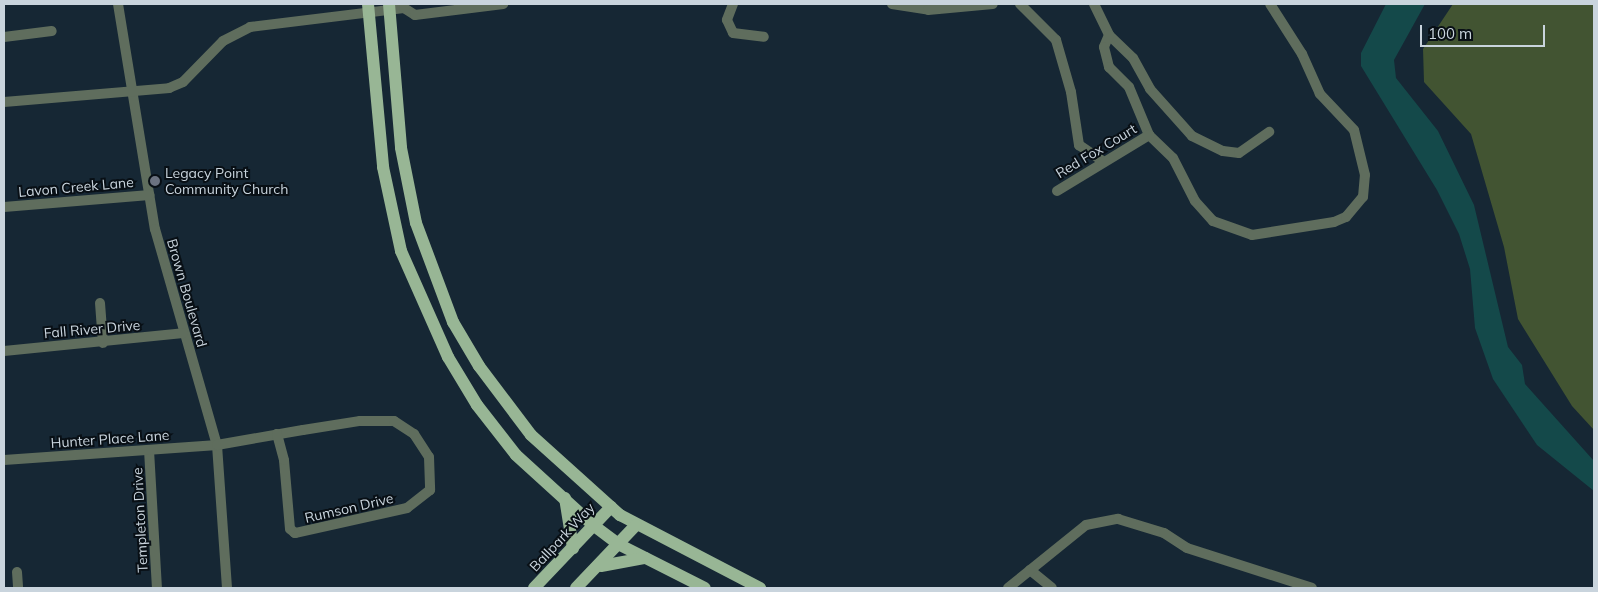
<!DOCTYPE html>
<style>
body{margin:0}
#map{position:relative;width:1598px;height:592px;overflow:hidden;background:#162734;font-family:Mulish,sans-serif}
div>[style]{position:absolute}
.green>*{inset:0;background:#425432}
.water>*{inset:0;background:#14494a}
.minor>*{height:10px;margin:-5px;padding:0 5px;transform-origin:5px;border-radius:5px;background:#5f6d5d}
.major>*{height:12px;margin:-6px;padding:0 6px;transform-origin:6px;border-radius:6px;background:#98b695}
.dots>*{width:14px;height:14px;translate:-50% -50%;box-sizing:border-box;border:2px solid #080f15;border-radius:50%}
span{translate:-50% -50%;white-space:nowrap;text-align:center;line-height:1.15;-webkit-text-stroke:4px #080f15;paint-order:stroke}
.street-label{font-size:14px;color:#c9d4dd}
.poi-label{font-size:14px;color:#c9d4dd}
.left{translate:0 -50%;text-align:left}
.frame{position:absolute;inset:0;border:5px solid #c9d4dd;pointer-events:none}
.scale{position:absolute;left:1420px;top:25px;width:125px;height:22px;box-sizing:border-box;border:2px solid #c9d4dd;border-top:0;padding-left:6px;font-size:15px;line-height:18px;white-space:nowrap;color:#c9d4dd;-webkit-text-stroke:4px #080f15;paint-order:stroke}
</style>
<div id="map">
<div class="green">
<div style="clip-path:polygon(1453px 4px,1594px 4px,1594px 430px,1572px 406px,1518px 319px,1504px 247px,1471px 134px,1424px 82px,1423px 49px)"></div>
</div>
<div class="water">
<div style="clip-path:polygon(1386px 4px,1425px 4px,1394px 60px,1396px 78px,1438px 131px,1474px 205px,1508px 347px,1522px 365px,1525px 384px,1594px 461px,1594px 491px,1537px 445px,1493px 379px,1475px 328px,1470px 269px,1459px 234px,1437px 190px,1361px 66px,1361px 53px)"></div>
</div>
<div class="minor">
<div style="left:118px;top:4px;width:228px;rotate:80.7deg"></div>
<div style="left:155px;top:229px;width:225px;rotate:74deg"></div>
<div style="left:217px;top:445px;width:143px;rotate:86deg"></div>
<div style="left:733px;top:4px;width:17px;rotate:111deg"></div>
<div style="left:727px;top:20px;width:14px;rotate:65deg"></div>
<div style="left:733px;top:33px;width:31px;rotate:7deg"></div>
<div style="left:892px;top:4px;width:36px;rotate:9deg"></div>
<div style="left:928px;top:10px;width:65px;rotate:-5.3deg"></div>
<div style="left:1020px;top:4px;width:51px;rotate:45deg"></div>
<div style="left:1056px;top:40px;width:54px;rotate:73.9deg"></div>
<div style="left:1071px;top:92px;width:54px;rotate:81.4deg"></div>
<div style="left:1079px;top:145px;width:27px;rotate:34deg"></div>
<div style="left:1094px;top:4px;width:34px;rotate:64deg"></div>
<div style="left:1109px;top:35px;width:33px;rotate:44deg"></div>
<div style="left:1133px;top:58px;width:35px;rotate:61deg"></div>
<div style="left:1150px;top:89px;width:63px;rotate:48.2deg"></div>
<div style="left:1192px;top:136px;width:34px;rotate:26deg"></div>
<div style="left:1223px;top:151px;width:16px;rotate:7deg"></div>
<div style="left:1239px;top:153px;width:37px;rotate:-35deg"></div>
<div style="left:1109px;top:35px;width:13px;rotate:113deg"></div>
<div style="left:1104px;top:47px;width:21px;rotate:76deg"></div>
<div style="left:1109px;top:67px;width:28px;rotate:45deg"></div>
<div style="left:1129px;top:87px;width:52px;rotate:67.4deg"></div>
<div style="left:1149px;top:135px;width:33px;rotate:44deg"></div>
<div style="left:1173px;top:158px;width:48px;rotate:62.9deg"></div>
<div style="left:1195px;top:201px;width:27px;rotate:48deg"></div>
<div style="left:1213px;top:221px;width:41px;rotate:19.7deg"></div>
<div style="left:1252px;top:235px;width:83px;rotate:-9deg"></div>
<div style="left:1334px;top:222px;width:13px;rotate:-23deg"></div>
<div style="left:1346px;top:217px;width:26px;rotate:-50deg"></div>
<div style="left:1363px;top:197px;width:22px;rotate:-85deg"></div>
<div style="left:1365px;top:175px;width:46px;rotate:-103.7deg"></div>
<div style="left:1354px;top:130px;width:50px;rotate:-133.4deg"></div>
<div style="left:1320px;top:94px;width:44px;rotate:-114.2deg"></div>
<div style="left:1302px;top:54px;width:59px;rotate:-122.6deg"></div>
<div style="left:4px;top:37px;width:48px;rotate:-7.1deg"></div>
<div style="left:4px;top:102px;width:166px;rotate:-4.8deg"></div>
<div style="left:169px;top:88px;width:15px;rotate:-23deg"></div>
<div style="left:183px;top:82px;width:57px;rotate:-45.7deg"></div>
<div style="left:223px;top:41px;width:30px;rotate:-27deg"></div>
<div style="left:250px;top:27px;width:155px;rotate:-7deg"></div>
<div style="left:404px;top:8px;width:13px;rotate:32deg"></div>
<div style="left:415px;top:15px;width:89px;rotate:-7.1deg"></div>
<div style="left:1057px;top:191px;width:108px;rotate:-31.3deg"></div>
<div style="left:4px;top:207px;width:146px;rotate:-4.7deg"></div>
<div style="left:100px;top:303px;width:40px;rotate:85.7deg"></div>
<div style="left:4px;top:351px;width:180px;rotate:-5.7deg"></div>
<div style="left:149px;top:450px;width:138px;rotate:86.7deg"></div>
<div style="left:4px;top:460px;width:214px;rotate:-4deg"></div>
<div style="left:217px;top:445px;width:87px;rotate:-9.9deg"></div>
<div style="left:303px;top:430px;width:58px;rotate:-9deg"></div>
<div style="left:360px;top:421px;width:34px"></div>
<div style="left:394px;top:421px;width:24px;rotate:33deg"></div>
<div style="left:414px;top:434px;width:27px;rotate:57deg"></div>
<div style="left:429px;top:457px;width:33px;rotate:88deg"></div>
<div style="left:430px;top:490px;width:29px;rotate:142deg"></div>
<div style="left:407px;top:508px;width:115px;rotate:167.4deg"></div>
<div style="left:295px;top:533px;width:6px;rotate:-141deg"></div>
<div style="left:290px;top:529px;width:69px;rotate:-95deg"></div>
<div style="left:284px;top:460px;width:27px;rotate:-105deg"></div>
<div style="left:1030px;top:570px;width:28px;rotate:39deg"></div>
<div style="left:17px;top:572px;width:16px;rotate:86deg"></div>
<div style="left:1008px;top:588px;width:100px;rotate:-38.9deg"></div>
<div style="left:1086px;top:525px;width:33px;rotate:-11deg"></div>
<div style="left:1118px;top:519px;width:48px;rotate:16.9deg"></div>
<div style="left:1164px;top:533px;width:27px;rotate:33deg"></div>
<div style="left:1187px;top:548px;width:131px;rotate:17.7deg"></div>
</div>
<div class="major">
<div style="left:368px;top:4px;width:164px;rotate:84.7deg"></div>
<div style="left:383px;top:167px;width:86px;rotate:77.9deg"></div>
<div style="left:401px;top:251px;width:116px;rotate:66.1deg"></div>
<div style="left:448px;top:357px;width:56px;rotate:58.9deg"></div>
<div style="left:477px;top:405px;width:63px;rotate:52deg"></div>
<div style="left:516px;top:455px;width:104px;rotate:42.3deg"></div>
<div style="left:593px;top:525px;width:31px;rotate:37deg"></div>
<div style="left:618px;top:544px;width:97px;rotate:26.8deg"></div>
<div style="left:389px;top:4px;width:144px;rotate:85.2deg"></div>
<div style="left:401px;top:148px;width:76px;rotate:78.7deg"></div>
<div style="left:416px;top:223px;width:106px;rotate:69.5deg"></div>
<div style="left:453px;top:322px;width:51px;rotate:59.4deg"></div>
<div style="left:479px;top:366px;width:86px;rotate:53deg"></div>
<div style="left:531px;top:435px;width:120px;rotate:42deg"></div>
<div style="left:620px;top:515px;width:158px;rotate:27.5deg"></div>
<div style="left:565px;top:498px;width:51px;rotate:80.9deg"></div>
<div style="left:601px;top:566px;width:45px;rotate:-10.3deg"></div>
<div style="left:534px;top:588px;width:112px;rotate:-46.5deg"></div>
<div style="left:576px;top:588px;width:87px;rotate:-46.4deg"></div>
</div>
<div class="dots">
<div style="left:155px;top:181px;background:#6b7280"></div>
</div>
<div class="street-label">
<span style="left:1096px;top:151px;rotate:-31deg">Red Fox Court</span>
<span style="left:76px;top:187px;rotate:-5deg">Lavon Creek Lane</span>
<span style="left:187px;top:293px;rotate:74deg">Brown Boulevard</span>
<span style="left:92px;top:329px;rotate:-5deg">Fall River Drive</span>
<span style="left:110px;top:439px;rotate:-4deg">Hunter Place Lane</span>
<span style="left:349px;top:508px;rotate:-13deg">Rumson Drive</span>
<span style="left:140px;top:520px;rotate:-93deg">Templeton Drive</span>
<span style="left:562px;top:537px;rotate:-47deg">Ballpark Way</span>
</div>
<div class="poi-label">
<span class="left" style="left:165px;top:181px">Legacy Point<br>Community Church</span>
</div>
<div class="frame"></div>
<div class="scale">100 m</div>
</div>
